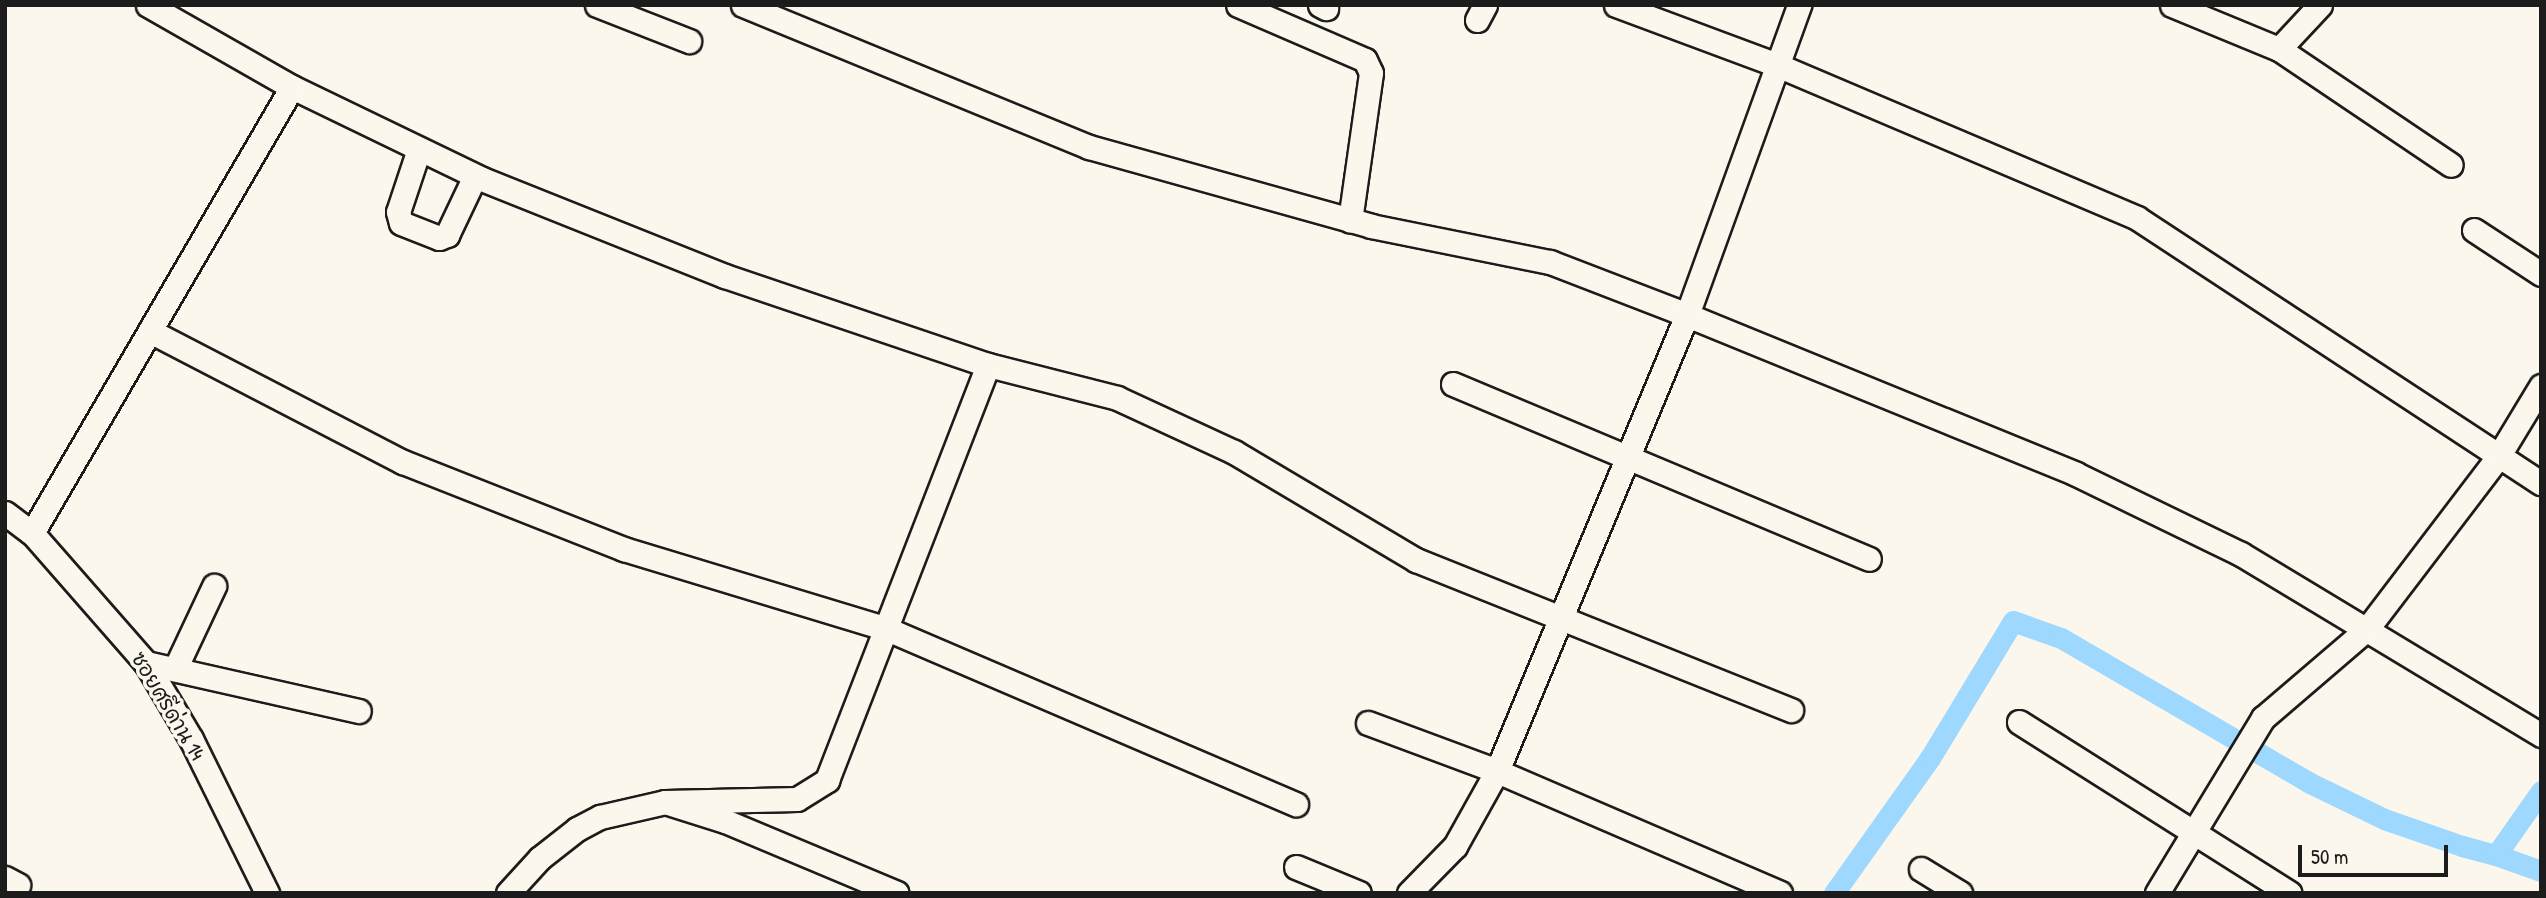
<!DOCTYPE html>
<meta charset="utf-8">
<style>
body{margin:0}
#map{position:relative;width:2546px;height:898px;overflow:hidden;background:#fbf7ec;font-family:"Patrick Hand","Playpen Sans Thai",sans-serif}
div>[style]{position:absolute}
.canal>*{height:21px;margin:-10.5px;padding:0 10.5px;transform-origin:10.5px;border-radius:10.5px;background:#9ed8fe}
.roads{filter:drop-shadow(2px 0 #1c1c1c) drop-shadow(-2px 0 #1c1c1c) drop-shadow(0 2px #1c1c1c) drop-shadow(0 -2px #1c1c1c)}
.street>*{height:23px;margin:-11.5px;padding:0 11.5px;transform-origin:11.5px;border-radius:11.5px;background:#fbf7ec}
span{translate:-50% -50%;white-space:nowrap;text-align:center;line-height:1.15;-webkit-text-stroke:7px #fbf7ec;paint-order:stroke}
.street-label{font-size:21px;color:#1c1c1c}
.frame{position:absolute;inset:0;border:7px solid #1c1c1c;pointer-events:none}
.scale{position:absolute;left:2298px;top:845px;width:150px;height:32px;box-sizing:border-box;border:4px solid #1c1c1c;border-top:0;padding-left:9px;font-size:21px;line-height:24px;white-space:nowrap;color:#1c1c1c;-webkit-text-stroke:5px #fbf7ec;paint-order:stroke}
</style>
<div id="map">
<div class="canal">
<div style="left:2496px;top:855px;width:48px;rotate:19.6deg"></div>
<div style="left:1834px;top:893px;width:166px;rotate:-54.6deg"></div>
<div style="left:1930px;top:758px;width:160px;rotate:-58.8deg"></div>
<div style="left:2013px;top:621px;width:51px;rotate:19.5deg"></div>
<div style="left:2061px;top:638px;width:288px;rotate:30.2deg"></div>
<div style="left:2310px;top:783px;width:82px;rotate:25.9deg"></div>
<div style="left:2384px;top:819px;width:83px;rotate:19.1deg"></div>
<div style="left:2462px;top:846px;width:35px;rotate:15deg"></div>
<div style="left:2496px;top:855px;width:78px;rotate:-54.9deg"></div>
</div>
<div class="roads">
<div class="street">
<div style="left:148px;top:5px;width:166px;rotate:29.7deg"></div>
<div style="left:292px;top:87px;width:211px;rotate:25.8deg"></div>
<div style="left:482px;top:179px;width:262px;rotate:21.8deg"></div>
<div style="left:725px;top:276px;width:278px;rotate:18.7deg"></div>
<div style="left:988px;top:365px;width:133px;rotate:14.3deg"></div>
<div style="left:1117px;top:398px;width:129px;rotate:24.8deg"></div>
<div style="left:1234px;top:452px;width:212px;rotate:30.7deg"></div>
<div style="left:1416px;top:560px;width:404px;rotate:21.8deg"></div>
<div style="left:597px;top:5px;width:99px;rotate:21.4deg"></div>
<div style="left:743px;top:5px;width:374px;rotate:22.3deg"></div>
<div style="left:1089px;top:147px;width:293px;rotate:15.6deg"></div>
<div style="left:1371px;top:226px;width:183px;rotate:11.4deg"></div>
<div style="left:1550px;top:262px;width:147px;rotate:21.1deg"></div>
<div style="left:1687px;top:315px;width:420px;rotate:22.2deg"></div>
<div style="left:2076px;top:474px;width:183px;rotate:25.9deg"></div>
<div style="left:2241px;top:554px;width:350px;rotate:31.1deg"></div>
<div style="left:1238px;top:5px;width:138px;rotate:23.4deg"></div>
<div style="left:1365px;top:60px;width:14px;rotate:65deg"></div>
<div style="left:1371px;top:73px;width:149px;rotate:98.1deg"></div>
<div style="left:1320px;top:5px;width:7px;rotate:27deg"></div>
<div style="left:1616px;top:5px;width:172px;rotate:20.4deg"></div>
<div style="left:1777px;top:65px;width:391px;rotate:23deg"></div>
<div style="left:2137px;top:218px;width:483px;rotate:33.3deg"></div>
<div style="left:2172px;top:5px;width:116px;rotate:22.4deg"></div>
<div style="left:2279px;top:49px;width:207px;rotate:34deg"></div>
<div style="left:1477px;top:20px;width:17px;rotate:-62deg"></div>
<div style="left:2279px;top:49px;width:60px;rotate:-47deg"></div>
<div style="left:419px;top:149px;width:66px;rotate:108.4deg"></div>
<div style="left:398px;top:212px;width:11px;rotate:75deg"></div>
<div style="left:401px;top:223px;width:41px;rotate:21.5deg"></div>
<div style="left:439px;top:238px;width:9px;rotate:-21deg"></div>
<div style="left:447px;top:235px;width:65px;rotate:-64.6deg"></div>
<div style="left:2474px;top:230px;width:80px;rotate:33.3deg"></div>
<div style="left:150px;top:331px;width:285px;rotate:27.4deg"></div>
<div style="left:403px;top:462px;width:238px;rotate:21.5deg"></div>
<div style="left:624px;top:549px;width:275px;rotate:16.9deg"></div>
<div style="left:887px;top:629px;width:445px;rotate:23.2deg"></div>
<div style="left:1453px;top:384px;width:451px;rotate:22.8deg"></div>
<div style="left:5px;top:513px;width:34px;rotate:37deg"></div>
<div style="left:32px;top:533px;width:173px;rotate:48.8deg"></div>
<div style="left:146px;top:663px;width:88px;rotate:59.4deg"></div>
<div style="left:191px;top:739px;width:172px;rotate:63.7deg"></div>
<div style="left:32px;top:533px;width:516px;rotate:-59.76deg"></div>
<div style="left:146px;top:663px;width:218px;rotate:12.7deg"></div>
<div style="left:175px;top:669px;width:92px;rotate:-64.8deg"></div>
<div style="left:2019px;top:722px;width:320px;rotate:32.3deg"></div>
<div style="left:1368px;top:723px;width:138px;rotate:20.4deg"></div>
<div style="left:1497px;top:771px;width:308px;rotate:23.3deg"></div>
<div style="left:665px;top:802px;width:132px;rotate:-1.3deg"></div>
<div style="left:797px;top:799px;width:36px;rotate:-32deg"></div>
<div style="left:827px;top:780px;width:445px;rotate:-68.8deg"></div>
<div style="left:1296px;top:867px;width:68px;rotate:22.4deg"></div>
<div style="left:1921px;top:869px;width:46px;rotate:31.6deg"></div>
<div style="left:5px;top:878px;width:15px;rotate:28deg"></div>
<div style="left:508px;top:893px;width:47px;rotate:-47.6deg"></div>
<div style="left:540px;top:858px;width:47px;rotate:-38.1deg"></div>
<div style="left:577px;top:829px;width:26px;rotate:-28deg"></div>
<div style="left:600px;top:817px;width:67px;rotate:-13deg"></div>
<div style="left:665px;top:802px;width:63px;rotate:17.6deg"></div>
<div style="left:725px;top:821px;width:186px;rotate:22.7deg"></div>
<div style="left:1409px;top:893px;width:66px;rotate:-45.6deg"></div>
<div style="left:1455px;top:846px;width:86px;rotate:-60.8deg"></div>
<div style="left:1497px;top:771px;width:494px;rotate:-67.4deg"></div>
<div style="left:1687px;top:315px;width:330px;rotate:-70.1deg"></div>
<div style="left:2157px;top:893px;width:205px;rotate:-58.8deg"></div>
<div style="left:2263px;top:718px;width:137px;rotate:-40.6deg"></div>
<div style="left:2367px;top:629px;width:216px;rotate:-52.7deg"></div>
<div style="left:2498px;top:457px;width:83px;rotate:-58.8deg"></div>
</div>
</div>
<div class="street-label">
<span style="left:168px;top:706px;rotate:59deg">ซอยศรีด่าน 14</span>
</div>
<div class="frame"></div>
<div class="scale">50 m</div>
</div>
